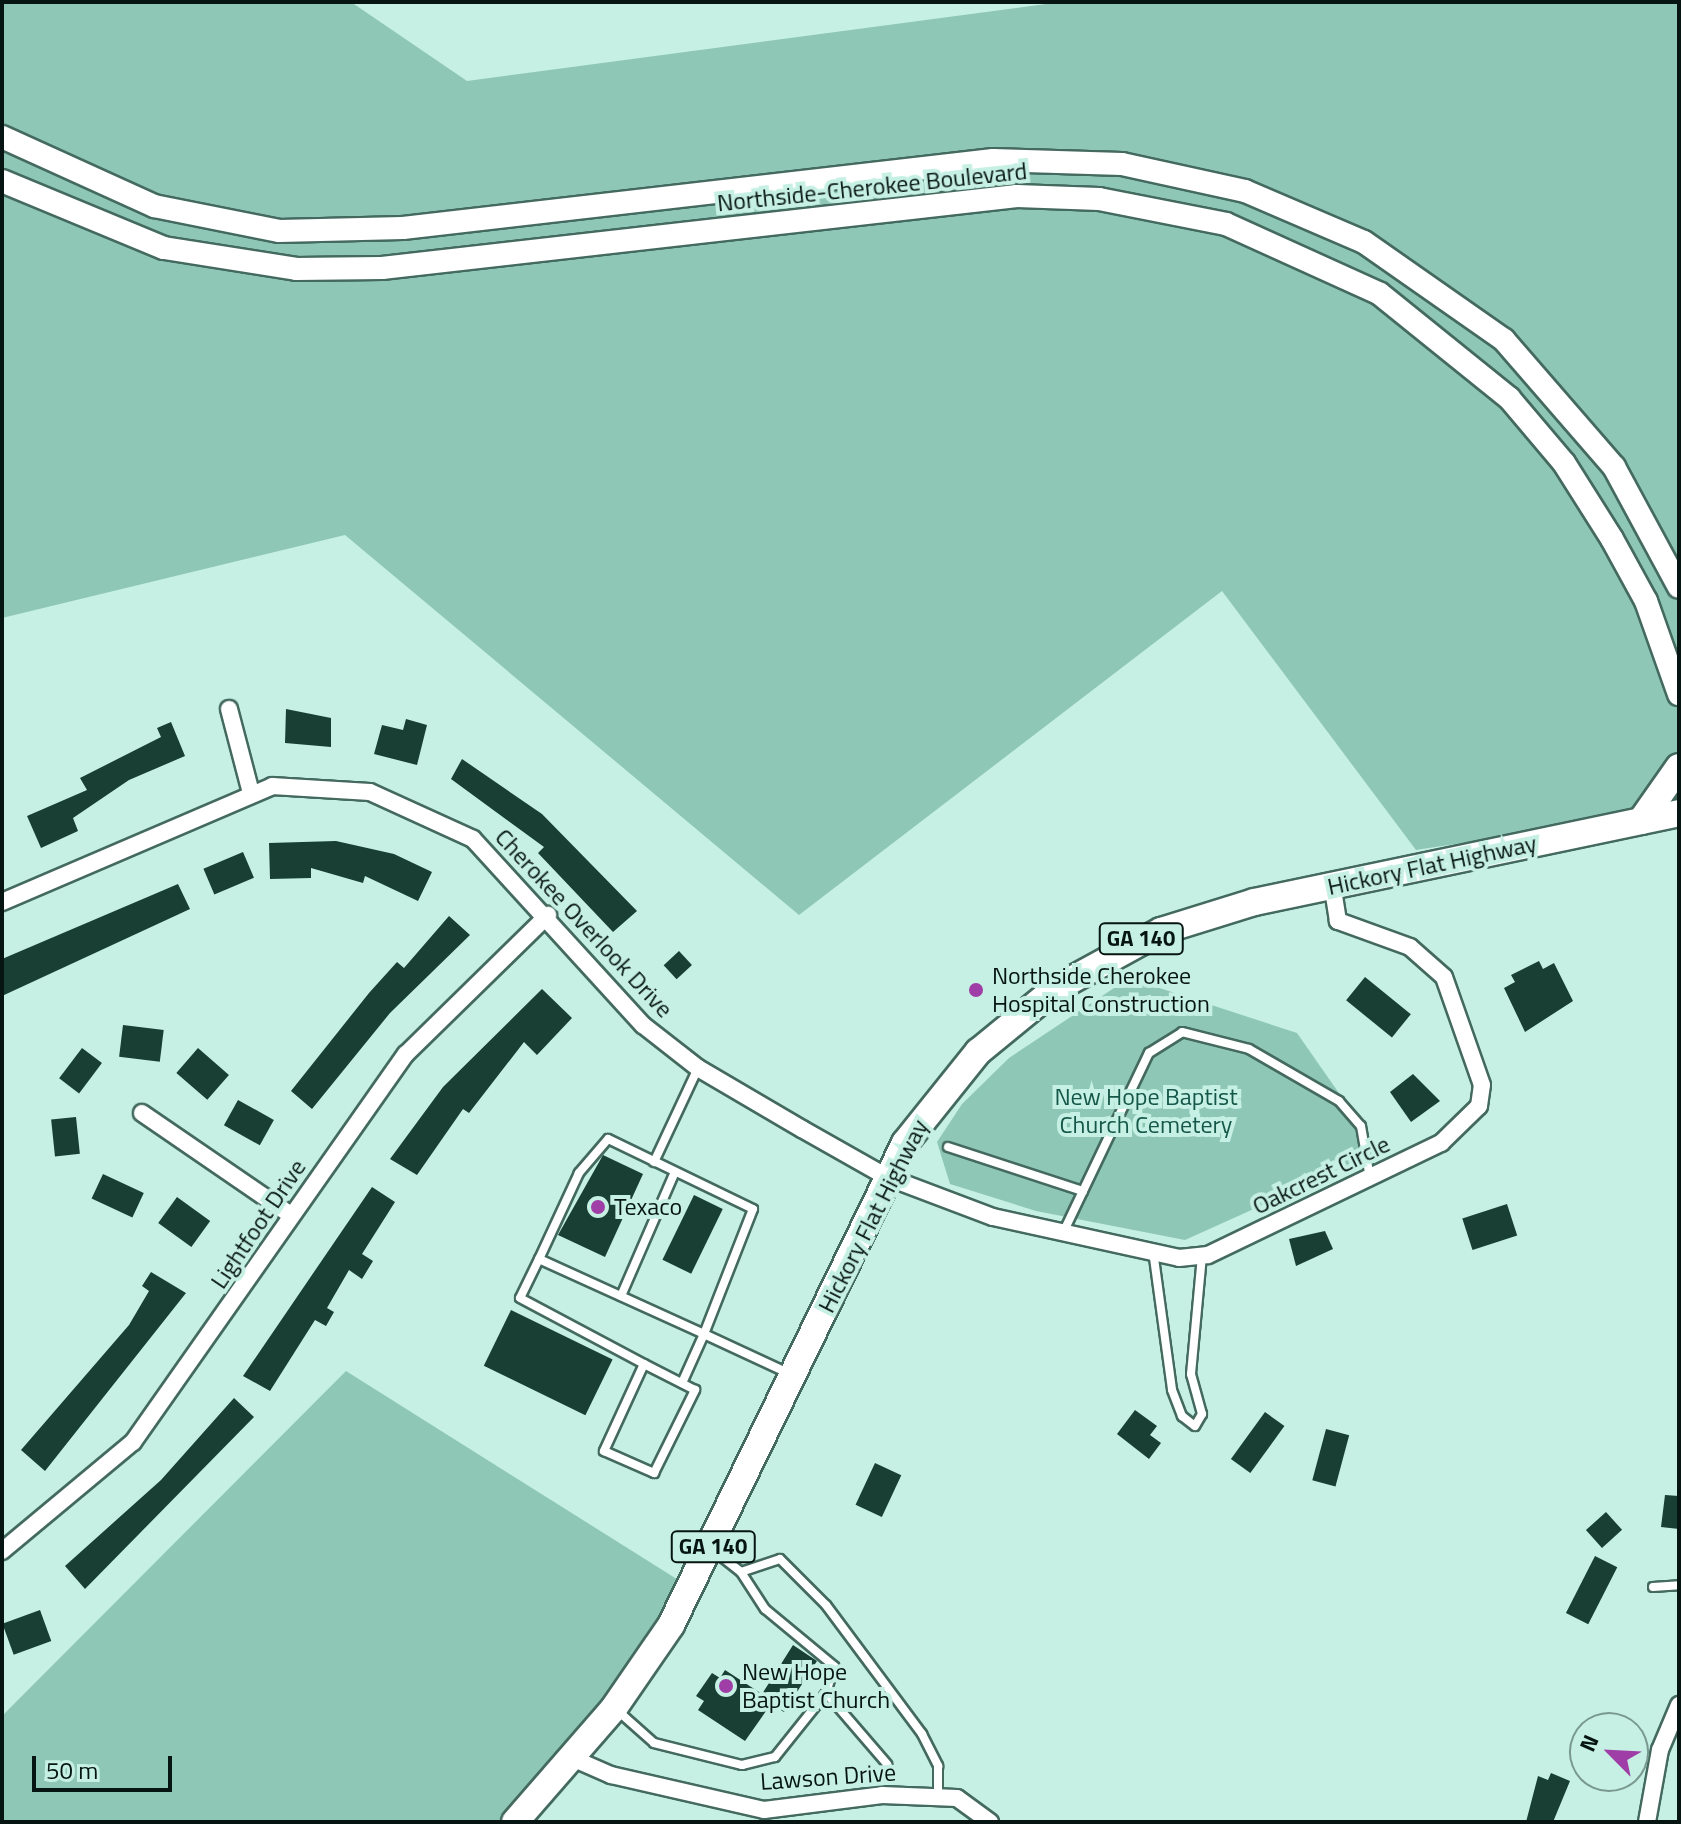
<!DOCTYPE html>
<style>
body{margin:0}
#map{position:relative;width:1681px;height:1824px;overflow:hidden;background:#c6f0e3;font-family:"Titillium Web",sans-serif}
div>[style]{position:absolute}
.green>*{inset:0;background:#8fc7b6}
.building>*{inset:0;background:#193f35;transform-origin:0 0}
.roads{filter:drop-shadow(2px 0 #446a5f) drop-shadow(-2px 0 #446a5f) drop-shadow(0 2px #446a5f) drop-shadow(0 -2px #446a5f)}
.lane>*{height:8px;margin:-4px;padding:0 4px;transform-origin:4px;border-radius:4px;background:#fff}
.street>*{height:16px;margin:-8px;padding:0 8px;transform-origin:8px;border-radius:8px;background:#fff}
.secondary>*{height:22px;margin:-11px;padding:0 11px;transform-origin:11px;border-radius:11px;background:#fff}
.primary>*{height:26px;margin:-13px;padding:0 13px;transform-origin:13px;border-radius:13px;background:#fff}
.dots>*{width:22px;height:22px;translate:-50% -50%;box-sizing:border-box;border:4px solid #c6f0e3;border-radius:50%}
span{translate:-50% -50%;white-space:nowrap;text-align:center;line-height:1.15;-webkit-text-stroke:8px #c6f0e3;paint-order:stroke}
.shield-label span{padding:2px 6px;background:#c6f0e3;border:2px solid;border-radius:6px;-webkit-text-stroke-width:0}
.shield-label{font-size:22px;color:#061511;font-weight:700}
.street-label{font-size:24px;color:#061511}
.poi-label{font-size:24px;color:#061511}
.left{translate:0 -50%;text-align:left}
.park-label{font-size:24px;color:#155749}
.frame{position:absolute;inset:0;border:4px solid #061511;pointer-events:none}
.north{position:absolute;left:1569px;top:1712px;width:80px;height:80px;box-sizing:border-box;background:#c6f0e3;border:2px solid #79988f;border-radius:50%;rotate:294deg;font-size:22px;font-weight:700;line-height:32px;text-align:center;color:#061511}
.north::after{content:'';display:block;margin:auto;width:28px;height:36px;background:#9e3ea6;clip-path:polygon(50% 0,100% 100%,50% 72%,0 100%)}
.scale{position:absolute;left:32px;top:1756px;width:140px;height:36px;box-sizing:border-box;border:4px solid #061511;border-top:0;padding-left:10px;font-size:24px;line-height:28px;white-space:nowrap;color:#061511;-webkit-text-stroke:6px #c6f0e3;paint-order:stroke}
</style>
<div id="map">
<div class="green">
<div style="clip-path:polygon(2px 2px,351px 2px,467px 81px,1061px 2px,1679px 2px,1679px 810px,1416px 850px,1222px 591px,799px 915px,345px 535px,2px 618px)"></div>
<div style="clip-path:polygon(1129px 978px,1297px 1033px,1380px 1152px,1185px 1240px,1036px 1211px,950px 1184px,937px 1142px,962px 1104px,1009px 1058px)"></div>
<div style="clip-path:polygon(346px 1371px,691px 1588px,636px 1702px,522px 1822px,2px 1822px,2px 1716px)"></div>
</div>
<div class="building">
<div style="clip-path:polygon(286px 709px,331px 718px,331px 747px,285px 743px)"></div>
<div style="clip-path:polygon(406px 719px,427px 725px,417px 765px,374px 754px,382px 725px,403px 730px)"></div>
<div style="clip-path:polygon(171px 722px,185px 756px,129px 780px,73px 818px,78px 831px,41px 848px,27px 816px,87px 790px,80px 778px,161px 737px,157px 728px)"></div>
<div style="clip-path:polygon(462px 759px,542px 814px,637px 911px,613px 932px,538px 853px,544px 847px,451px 779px)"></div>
<div style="clip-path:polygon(336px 841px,394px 854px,432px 872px,418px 901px,365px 876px,363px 883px,311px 868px,311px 878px,270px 879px,269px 843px)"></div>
<div style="left:243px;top:852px;width:28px;height:43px;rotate:67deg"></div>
<div style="clip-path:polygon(178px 884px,190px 909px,2px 996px,2px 959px)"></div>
<div style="clip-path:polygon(449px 916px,470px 935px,390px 1013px,312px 1109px,291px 1091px,369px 993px,397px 962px,404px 968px)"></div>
<div style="left:679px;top:951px;width:19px;height:21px;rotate:47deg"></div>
<div style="clip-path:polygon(1539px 961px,1543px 969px,1554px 963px,1573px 1001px,1525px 1032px,1504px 988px,1515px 982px,1511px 975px)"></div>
<div style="left:1365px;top:977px;width:59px;height:30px;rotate:39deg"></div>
<div style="clip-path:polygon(542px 989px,572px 1018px,537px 1055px,524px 1042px,469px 1113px,463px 1109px,417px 1175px,390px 1159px,443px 1087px)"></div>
<div style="left:123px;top:1025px;width:41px;height:32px;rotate:7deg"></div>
<div style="left:82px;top:1048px;width:25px;height:38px;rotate:37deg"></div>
<div style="left:198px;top:1048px;width:41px;height:33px;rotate:41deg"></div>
<div style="clip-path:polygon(1413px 1074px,1440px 1101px,1411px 1122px,1390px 1092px)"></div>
<div style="left:238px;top:1100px;width:41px;height:29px;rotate:29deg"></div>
<div style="left:76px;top:1117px;width:37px;height:25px;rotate:84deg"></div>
<div style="clip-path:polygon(603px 1155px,643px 1174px,605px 1257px,558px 1235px)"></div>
<div style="left:103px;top:1174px;width:45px;height:27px;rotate:25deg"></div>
<div style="clip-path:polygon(372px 1187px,395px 1202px,362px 1254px,373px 1261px,362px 1279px,349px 1270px,327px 1308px,334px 1312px,326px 1326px,315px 1320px,270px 1391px,243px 1376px)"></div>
<div style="left:694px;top:1195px;width:32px;height:72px;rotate:26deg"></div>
<div style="left:177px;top:1197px;width:41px;height:32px;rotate:36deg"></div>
<div style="left:1507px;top:1204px;width:33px;height:47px;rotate:72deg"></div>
<div style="clip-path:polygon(1325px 1231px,1333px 1249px,1296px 1266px,1289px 1239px)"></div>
<div style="clip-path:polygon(151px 1272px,186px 1293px,45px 1471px,21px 1450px,129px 1325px,149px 1291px,142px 1286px)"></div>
<div style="left:511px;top:1310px;width:113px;height:62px;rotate:26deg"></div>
<div style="clip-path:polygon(234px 1398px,254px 1417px,85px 1589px,65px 1566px,161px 1480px)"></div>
<div style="clip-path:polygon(1135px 1410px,1157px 1426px,1150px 1435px,1161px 1443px,1149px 1459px,1117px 1434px)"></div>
<div style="left:1265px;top:1412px;width:24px;height:58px;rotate:36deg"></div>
<div style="left:1326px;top:1429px;width:24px;height:53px;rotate:15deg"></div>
<div style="left:875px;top:1463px;width:29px;height:46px;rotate:25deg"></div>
<div style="clip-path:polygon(1665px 1495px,1679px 1496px,1679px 1529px,1661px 1527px)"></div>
<div style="left:1606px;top:1512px;width:24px;height:27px;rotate:48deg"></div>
<div style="left:1595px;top:1556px;width:25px;height:64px;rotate:27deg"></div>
<div style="left:40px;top:1610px;width:33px;height:40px;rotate:70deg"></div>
<div style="clip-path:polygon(793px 1645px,817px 1661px,784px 1712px,771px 1704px,745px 1741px,698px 1710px,704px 1701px,696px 1696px,712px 1673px,720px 1678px,725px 1670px,762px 1694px)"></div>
<div style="clip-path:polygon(1551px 1773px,1570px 1781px,1553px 1822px,1526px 1822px,1538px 1776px,1548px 1780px)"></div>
</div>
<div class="roads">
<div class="lane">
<div style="left:948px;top:1147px;width:142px;rotate:18.1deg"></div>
<div style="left:654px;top:1162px;width:104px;rotate:-64.9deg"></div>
<div style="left:1062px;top:1235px;width:202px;rotate:-64.5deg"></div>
<div style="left:1149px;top:1053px;width:39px;rotate:-32deg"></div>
<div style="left:1182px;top:1032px;width:69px;rotate:14.2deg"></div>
<div style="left:1249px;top:1049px;width:104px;rotate:30deg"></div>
<div style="left:1339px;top:1101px;width:33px;rotate:49deg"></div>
<div style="left:1361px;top:1126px;width:53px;rotate:80.2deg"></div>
<div style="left:1154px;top:1258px;width:133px;rotate:82.2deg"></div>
<div style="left:1172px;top:1390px;width:28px;rotate:69deg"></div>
<div style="left:1182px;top:1416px;width:16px;rotate:38deg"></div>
<div style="left:1195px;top:1426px;width:14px;rotate:-60deg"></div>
<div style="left:1202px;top:1414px;width:41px;rotate:-105.4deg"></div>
<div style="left:1191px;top:1374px;width:119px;rotate:-84.7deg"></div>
<div style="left:539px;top:1259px;width:43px;rotate:116deg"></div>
<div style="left:520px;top:1298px;width:140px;rotate:28deg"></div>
<div style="left:644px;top:1364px;width:96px;rotate:114.7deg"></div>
<div style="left:604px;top:1451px;width:55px;rotate:23.7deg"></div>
<div style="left:654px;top:1473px;width:93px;rotate:-63.7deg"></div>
<div style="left:695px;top:1390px;width:57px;rotate:-153deg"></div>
<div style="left:621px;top:1296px;width:135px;rotate:-66.5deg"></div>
<div style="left:682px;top:1383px;width:54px;rotate:-65.8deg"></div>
<div style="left:704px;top:1334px;width:134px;rotate:-68.6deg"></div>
<div style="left:753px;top:1209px;width:161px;rotate:-154.2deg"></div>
<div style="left:608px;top:1139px;width:45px;rotate:130.5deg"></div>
<div style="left:579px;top:1173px;width:95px;rotate:114.9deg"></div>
<div style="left:539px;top:1259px;width:181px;rotate:24.4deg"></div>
<div style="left:704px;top:1334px;width:95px;rotate:24.9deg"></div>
<div style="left:741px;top:1572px;width:41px;rotate:-18.4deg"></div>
<div style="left:780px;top:1559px;width:65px;rotate:45deg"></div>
<div style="left:826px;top:1605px;width:161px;rotate:53.3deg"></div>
<div style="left:922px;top:1734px;width:36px;rotate:63deg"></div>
<div style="left:938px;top:1766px;width:31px;rotate:90deg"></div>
<div style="left:1653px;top:1587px;width:26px;rotate:-4deg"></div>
<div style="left:826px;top:1693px;width:94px;rotate:49.3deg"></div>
<div style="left:618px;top:1711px;width:48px;rotate:41.6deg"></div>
<div style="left:654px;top:1743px;width:91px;rotate:14deg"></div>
<div style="left:742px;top:1765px;width:34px;rotate:-14deg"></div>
<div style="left:775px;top:1757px;width:82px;rotate:-51.4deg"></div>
<div style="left:826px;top:1693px;width:28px;rotate:-73deg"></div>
<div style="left:834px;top:1666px;width:89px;rotate:-140.4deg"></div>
<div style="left:765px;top:1609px;width:44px;rotate:-123deg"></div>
<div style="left:741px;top:1572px;width:37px;rotate:-142deg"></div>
</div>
<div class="street">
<div style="left:229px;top:709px;width:87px;rotate:75.3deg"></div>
<div style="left:2px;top:902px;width:294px;rotate:-23.2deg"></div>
<div style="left:272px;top:786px;width:98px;rotate:3.5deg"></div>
<div style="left:370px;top:792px;width:113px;rotate:24.5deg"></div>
<div style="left:473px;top:839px;width:252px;rotate:47.6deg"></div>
<div style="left:643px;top:1025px;width:70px;rotate:38deg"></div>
<div style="left:698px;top:1068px;width:121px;rotate:30.4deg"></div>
<div style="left:802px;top:1129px;width:98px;rotate:29.5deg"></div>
<div style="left:887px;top:1177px;width:113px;rotate:20.7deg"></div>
<div style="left:993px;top:1217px;width:190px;rotate:12.4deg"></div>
<div style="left:1179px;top:1258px;width:29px;rotate:-6deg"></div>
<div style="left:1208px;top:1255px;width:259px;rotate:-25.7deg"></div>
<div style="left:1441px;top:1143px;width:53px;rotate:-44.2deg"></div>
<div style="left:1479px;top:1106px;width:21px;rotate:-82deg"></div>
<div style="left:1482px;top:1085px;width:114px;rotate:-109.4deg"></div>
<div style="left:1444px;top:977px;width:45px;rotate:-138.6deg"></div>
<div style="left:1410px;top:947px;width:77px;rotate:-160.1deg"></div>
<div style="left:1338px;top:921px;width:36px;rotate:-99deg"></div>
<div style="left:142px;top:1113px;width:181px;rotate:34.4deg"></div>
<div style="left:2px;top:1551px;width:170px;rotate:-39.8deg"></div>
<div style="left:133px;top:1442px;width:474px;rotate:-54.9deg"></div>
<div style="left:406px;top:1054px;width:199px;rotate:-44.4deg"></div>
<div style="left:572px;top:1758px;width:43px;rotate:23.6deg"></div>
<div style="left:611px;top:1775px;width:157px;rotate:12.9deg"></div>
<div style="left:764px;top:1810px;width:119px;rotate:-7.2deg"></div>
<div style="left:882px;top:1795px;width:75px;rotate:2.3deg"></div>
<div style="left:957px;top:1798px;width:41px;rotate:36deg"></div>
<div style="left:1647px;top:1822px;width:73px;rotate:-79.8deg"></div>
<div style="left:1660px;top:1750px;width:49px;rotate:-67.1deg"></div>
</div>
<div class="secondary">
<div style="left:2px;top:137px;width:167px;rotate:24.4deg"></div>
<div style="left:154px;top:206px;width:127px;rotate:11.3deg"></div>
<div style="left:279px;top:231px;width:124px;rotate:-1.4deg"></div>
<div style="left:403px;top:228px;width:594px;rotate:-6.57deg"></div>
<div style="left:993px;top:160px;width:129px;rotate:1.8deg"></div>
<div style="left:1122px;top:164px;width:126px;rotate:12.4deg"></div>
<div style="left:1245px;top:191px;width:129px;rotate:23.2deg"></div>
<div style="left:1364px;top:242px;width:171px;rotate:35deg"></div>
<div style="left:1504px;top:340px;width:168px;rotate:49.1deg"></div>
<div style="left:1614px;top:467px;width:136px;rotate:61.6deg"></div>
<div style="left:2px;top:181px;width:175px;rotate:22.5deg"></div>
<div style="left:164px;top:248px;width:134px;rotate:9deg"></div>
<div style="left:296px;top:269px;width:86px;rotate:-0.7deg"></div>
<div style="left:382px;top:268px;width:639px;rotate:-6.47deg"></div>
<div style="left:1017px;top:196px;width:82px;rotate:2.1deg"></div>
<div style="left:1099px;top:199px;width:129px;rotate:11.1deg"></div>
<div style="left:1226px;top:224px;width:169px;rotate:24.4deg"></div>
<div style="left:1380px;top:294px;width:166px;rotate:38.9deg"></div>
<div style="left:1509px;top:398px;width:85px;rotate:49.8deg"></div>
<div style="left:1564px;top:463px;width:90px;rotate:57.7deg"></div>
<div style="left:1612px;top:539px;width:71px;rotate:61.3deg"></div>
<div style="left:1646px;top:601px;width:99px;rotate:70.5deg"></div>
</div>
<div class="primary">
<div style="left:1641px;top:821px;width:66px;rotate:-54.9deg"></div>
<div style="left:515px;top:1822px;width:151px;rotate:-49deg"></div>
<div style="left:614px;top:1708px;width:101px;rotate:-55.5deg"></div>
<div style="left:671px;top:1625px;width:536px;rotate:-64.1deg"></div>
<div style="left:905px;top:1143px;width:117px;rotate:-51.3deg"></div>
<div style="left:978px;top:1052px;width:99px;rotate:-39.3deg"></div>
<div style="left:1055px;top:989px;width:121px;rotate:-28.7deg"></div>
<div style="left:1161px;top:931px;width:97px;rotate:-17.3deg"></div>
<div style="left:1254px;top:902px;width:434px;rotate:-11.8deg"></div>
</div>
</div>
<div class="dots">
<div style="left:976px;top:990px;background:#9e3ea6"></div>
<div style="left:598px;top:1207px;background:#9e3ea6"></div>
<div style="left:726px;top:1686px;background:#9e3ea6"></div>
</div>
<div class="shield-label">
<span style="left:1141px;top:939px">GA 140</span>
<span style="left:713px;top:1547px">GA 140</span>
</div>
<div class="street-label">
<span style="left:872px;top:187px;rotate:-6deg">Northside-Cherokee Boulevard</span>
<span style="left:1432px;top:865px;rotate:-12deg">Hickory Flat Highway</span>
<span style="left:584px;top:923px;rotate:47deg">Cherokee Overlook Drive</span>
<span style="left:1321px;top:1175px;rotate:-26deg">Oakcrest Circle</span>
<span style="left:873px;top:1216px;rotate:-63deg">Hickory Flat Highway</span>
<span style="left:258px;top:1224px;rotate:-56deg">Lightfoot Drive</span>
<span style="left:828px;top:1777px;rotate:-4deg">Lawson Drive</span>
</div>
<div class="poi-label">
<span class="left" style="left:992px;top:990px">Northside Cherokee<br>Hospital Construction</span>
<span class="left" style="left:614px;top:1207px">Texaco</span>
<span class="left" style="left:742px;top:1686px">New Hope<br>Baptist Church</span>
</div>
<div class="park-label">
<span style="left:1146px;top:1111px">New Hope Baptist<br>Church Cemetery</span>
</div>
<div class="frame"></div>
<div class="north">N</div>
<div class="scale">50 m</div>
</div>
